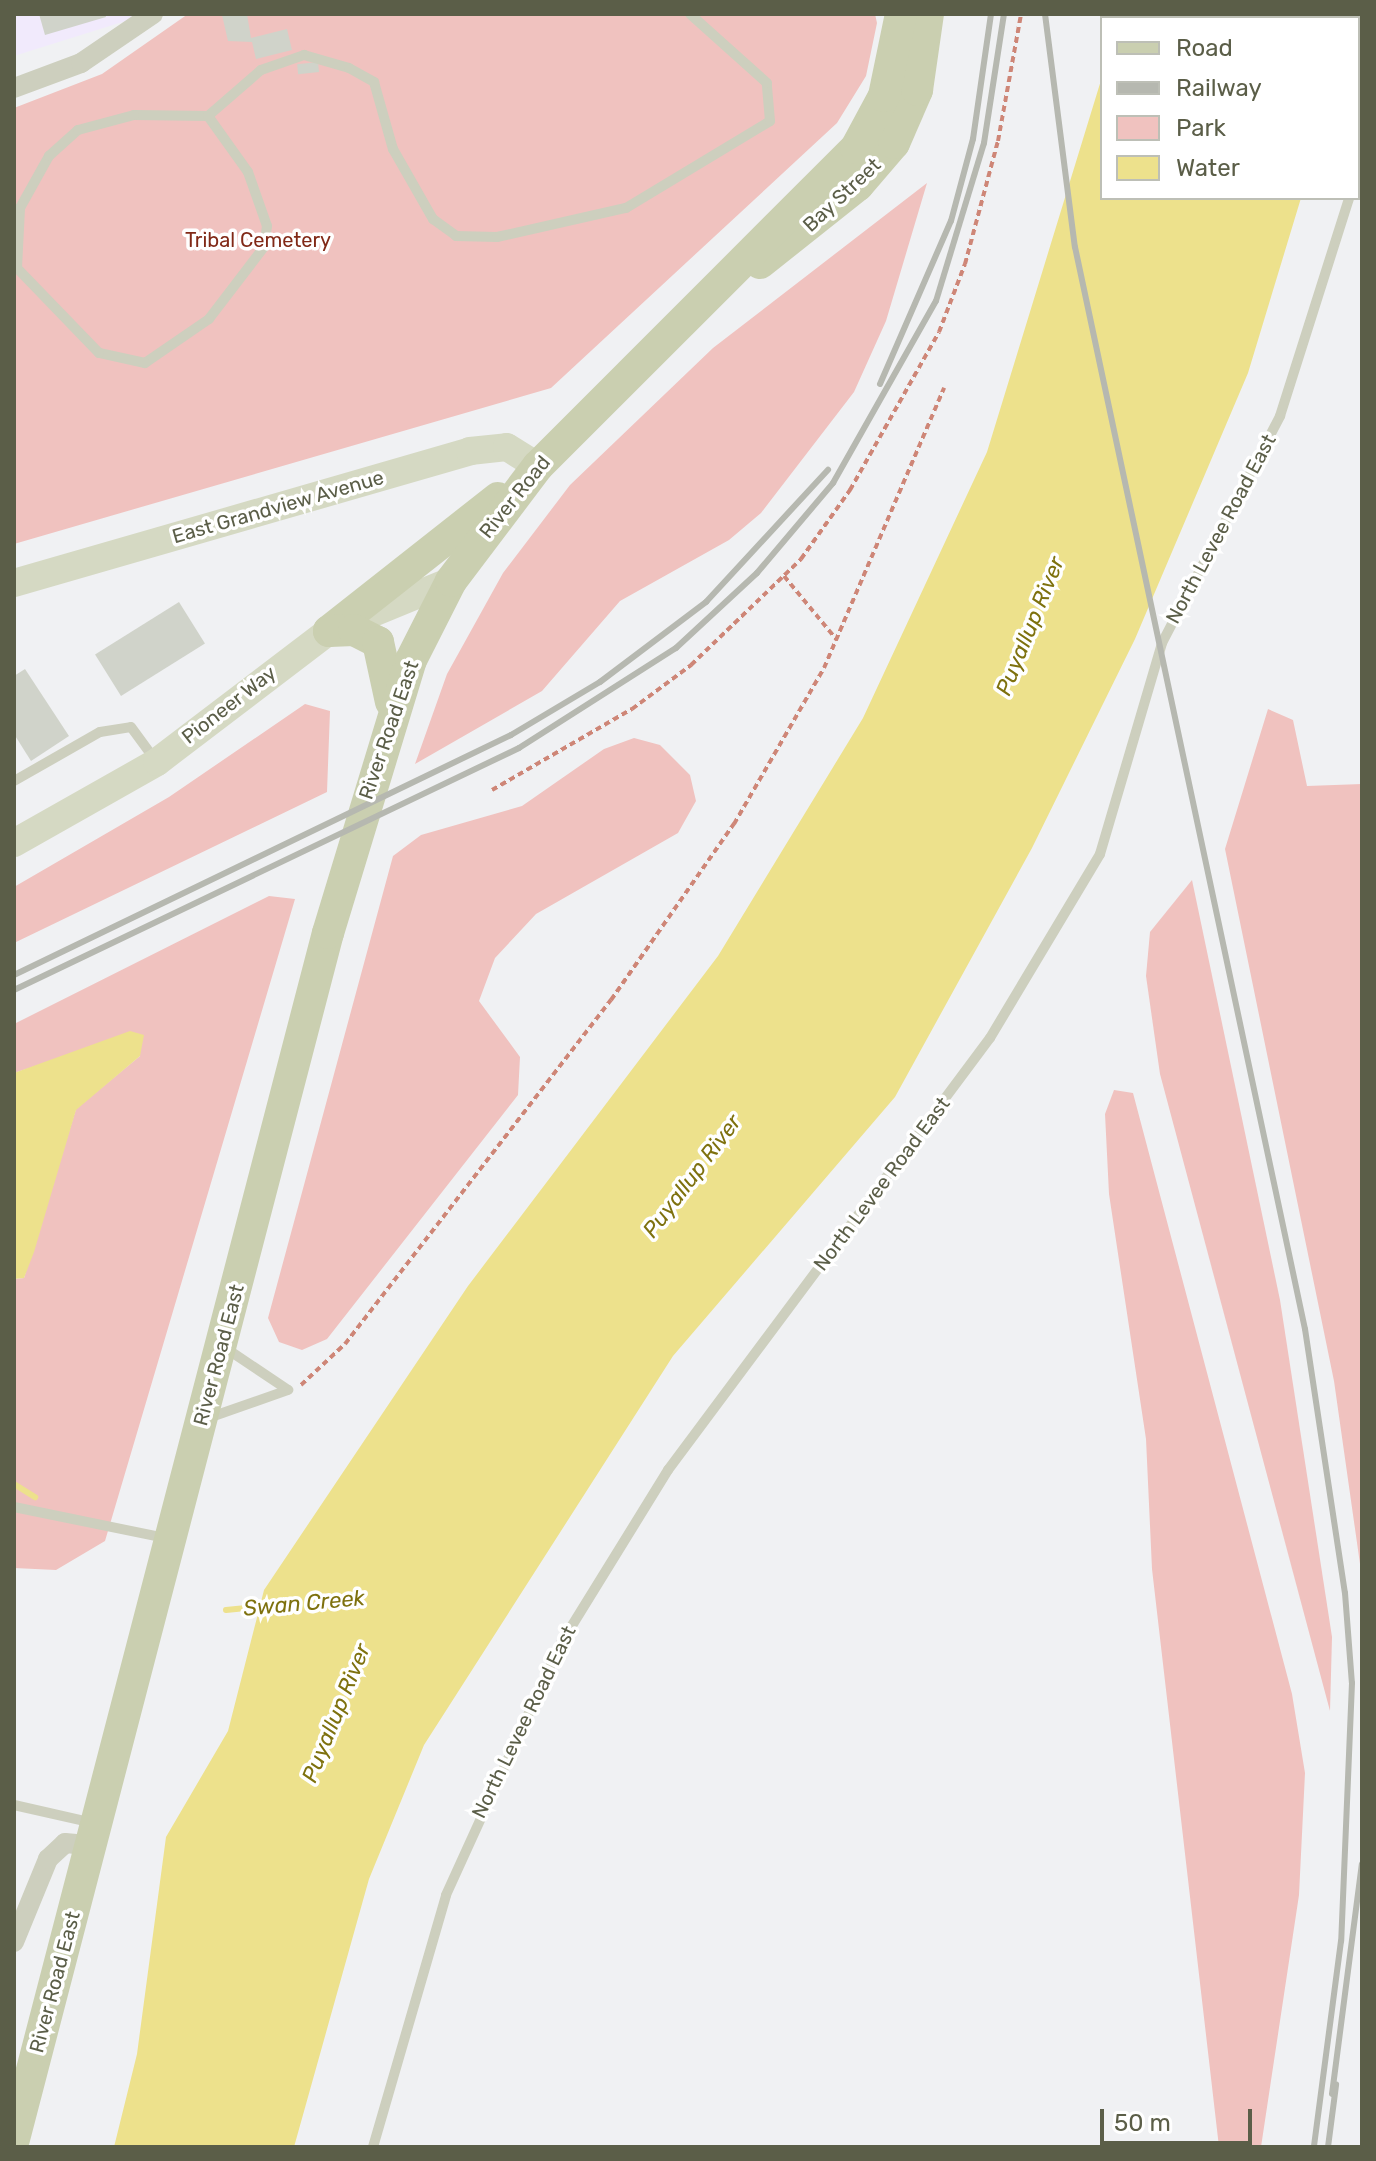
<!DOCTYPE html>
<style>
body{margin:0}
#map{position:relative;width:1376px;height:2161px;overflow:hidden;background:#f0f1f3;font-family:Rubik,sans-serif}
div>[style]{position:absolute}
.commercial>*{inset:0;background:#f1eafc}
.green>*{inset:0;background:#f0c2bf}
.water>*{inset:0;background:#ede18c}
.stream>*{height:6px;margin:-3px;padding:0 3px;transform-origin:3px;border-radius:3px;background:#ede18c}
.building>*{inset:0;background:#d0d3ca;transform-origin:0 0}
.path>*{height:4px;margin-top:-2px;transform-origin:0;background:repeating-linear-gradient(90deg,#ce8677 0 6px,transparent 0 10px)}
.lane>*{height:10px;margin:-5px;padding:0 5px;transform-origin:5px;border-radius:5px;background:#cdcfbe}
.street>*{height:20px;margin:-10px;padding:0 10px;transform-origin:10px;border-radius:10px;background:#cdcfbe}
.secondary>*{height:28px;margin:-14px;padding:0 14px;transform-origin:14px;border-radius:14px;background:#d5d9c3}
.primary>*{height:32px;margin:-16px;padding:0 16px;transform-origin:16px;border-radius:16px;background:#cacfb0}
.rail>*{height:6px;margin:-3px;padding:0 3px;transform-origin:3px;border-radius:3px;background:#b6b8b0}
span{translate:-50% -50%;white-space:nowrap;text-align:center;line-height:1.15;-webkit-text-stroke:7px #fff;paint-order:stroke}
.street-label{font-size:20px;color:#5b5e48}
.park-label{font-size:20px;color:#812917}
.water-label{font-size:22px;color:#7e710e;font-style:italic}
.frame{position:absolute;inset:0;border:16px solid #5b5e48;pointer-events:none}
.legend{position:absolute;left:1100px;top:16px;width:260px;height:184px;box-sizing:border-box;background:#fff;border:2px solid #bdbfb6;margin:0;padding:10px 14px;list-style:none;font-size:24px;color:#5b5e48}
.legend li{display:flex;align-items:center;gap:16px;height:40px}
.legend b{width:40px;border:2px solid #bdbfb6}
.scale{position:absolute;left:1100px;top:2109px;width:152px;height:36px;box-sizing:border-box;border:4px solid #5b5e48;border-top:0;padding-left:10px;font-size:24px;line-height:28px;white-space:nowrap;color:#5b5e48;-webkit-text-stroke:6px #fff;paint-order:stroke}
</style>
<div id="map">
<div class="commercial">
<div style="clip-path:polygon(14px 14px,148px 14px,14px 56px)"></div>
</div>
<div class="green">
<div style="clip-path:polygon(188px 14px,875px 14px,877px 23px,866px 76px,837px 123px,551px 388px,14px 544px,14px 108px,102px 74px)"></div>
<div style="clip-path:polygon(927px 183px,886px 321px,854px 392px,761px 513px,729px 540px,620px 601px,542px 691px,415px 764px,447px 674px,503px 573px,570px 485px,713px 348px)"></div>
<div style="clip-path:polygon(305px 704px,330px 711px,327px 792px,14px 943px,14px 887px,169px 797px)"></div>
<div style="clip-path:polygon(1268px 709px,1293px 720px,1307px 786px,1362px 784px,1362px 1578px,1334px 1381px,1225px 849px)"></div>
<div style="clip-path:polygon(634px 738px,660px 745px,690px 775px,696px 801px,678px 833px,536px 914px,495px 958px,479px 1001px,520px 1057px,518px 1095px,327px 1339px,302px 1350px,279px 1342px,268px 1318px,393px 856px,421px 835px,522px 806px,604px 749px)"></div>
<div style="clip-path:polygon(1192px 880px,1280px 1300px,1332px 1637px,1330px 1711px,1160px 1074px,1146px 976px,1150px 932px)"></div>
<div style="clip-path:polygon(269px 896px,295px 899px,105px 1541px,56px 1570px,14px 1568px,14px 1279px,24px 1278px,76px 1109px,140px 1056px,63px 1057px,14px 1073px,14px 1024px)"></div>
<div style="clip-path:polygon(1114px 1090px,1133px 1093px,1292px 1694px,1305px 1773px,1299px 1895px,1261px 2147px,1219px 2147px,1152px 1569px,1146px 1439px,1109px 1194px,1105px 1114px)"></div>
</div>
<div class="water">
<div style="clip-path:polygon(1113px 14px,1352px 14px,1113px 18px)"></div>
<div style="clip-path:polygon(1102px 77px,1102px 198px,1301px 198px,1248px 373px,1135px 639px,1032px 848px,895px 1097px,673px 1356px,424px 1745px,369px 1879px,294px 2147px,114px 2147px,137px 2054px,166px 1837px,228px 1731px,264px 1590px,468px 1286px,718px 956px,863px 718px,987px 452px)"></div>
<div style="clip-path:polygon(130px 1031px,144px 1035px,140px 1056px,76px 1110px,34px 1252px,24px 1278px,14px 1279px,14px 1073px)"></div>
</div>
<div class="stream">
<div style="left:14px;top:1484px;width:25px;rotate:32deg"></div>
<div style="left:226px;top:1610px;width:40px;rotate:-5.7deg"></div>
</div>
<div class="building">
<div style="clip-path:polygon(39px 14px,105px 14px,106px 17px,45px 35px)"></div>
<div style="clip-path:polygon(247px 14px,251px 38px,287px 29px,292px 50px,256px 59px,252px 42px,228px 41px,222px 15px)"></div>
<div style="left:318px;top:62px;width:10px;height:21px;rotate:84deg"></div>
<div style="left:179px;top:602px;width:49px;height:99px;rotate:58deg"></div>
<div style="clip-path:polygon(25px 669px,69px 736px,31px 761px,14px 734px,14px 676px)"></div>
</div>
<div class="path">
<div style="left:784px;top:576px;width:83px;rotate:50.4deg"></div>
<div style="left:492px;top:790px;width:162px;rotate:-30.1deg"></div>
<div style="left:632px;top:709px;width:74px;rotate:-36.7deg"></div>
<div style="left:691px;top:665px;width:153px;rotate:-43.9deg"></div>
<div style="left:801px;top:559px;width:85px;rotate:-54.6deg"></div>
<div style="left:850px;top:490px;width:181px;rotate:-60.6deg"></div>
<div style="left:939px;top:332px;width:73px;rotate:-69.1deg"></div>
<div style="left:965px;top:264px;width:127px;rotate:-75deg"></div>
<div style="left:998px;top:141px;width:129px;rotate:-79.7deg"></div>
<div style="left:301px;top:1385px;width:60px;rotate:-43deg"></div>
<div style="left:345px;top:1344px;width:435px;rotate:-52.3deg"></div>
<div style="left:611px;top:1000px;width:215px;rotate:-55.1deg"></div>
<div style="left:734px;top:824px;width:180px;rotate:-60deg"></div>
<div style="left:824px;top:668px;width:305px;rotate:-66.8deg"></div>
</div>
<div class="lane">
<div style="left:134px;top:115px;width:74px;rotate:0.8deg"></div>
<div style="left:208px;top:116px;width:69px;rotate:54.5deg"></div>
<div style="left:248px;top:172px;width:57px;rotate:70.6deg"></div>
<div style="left:267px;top:226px;width:21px;rotate:98deg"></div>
<div style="left:264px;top:247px;width:91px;rotate:127.4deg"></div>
<div style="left:209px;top:319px;width:78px;rotate:145.5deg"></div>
<div style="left:145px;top:363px;width:47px;rotate:-167.7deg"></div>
<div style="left:99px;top:353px;width:118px;rotate:-134deg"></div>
<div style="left:17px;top:268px;width:60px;rotate:-87.1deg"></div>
<div style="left:20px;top:208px;width:60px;rotate:-60.9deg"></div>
<div style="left:49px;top:156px;width:39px;rotate:-42deg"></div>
<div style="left:78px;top:130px;width:58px;rotate:-15deg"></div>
<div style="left:208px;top:116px;width:70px;rotate:-41deg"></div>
<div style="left:261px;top:70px;width:46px;rotate:-19.2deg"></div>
<div style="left:304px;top:55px;width:47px;rotate:16.1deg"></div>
<div style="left:349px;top:68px;width:29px;rotate:29deg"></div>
<div style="left:374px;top:82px;width:70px;rotate:74.2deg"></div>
<div style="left:393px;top:149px;width:81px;rotate:60.3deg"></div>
<div style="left:433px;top:219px;width:29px;rotate:36deg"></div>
<div style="left:456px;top:236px;width:41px;rotate:1.4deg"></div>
<div style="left:497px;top:237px;width:132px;rotate:-12.7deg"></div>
<div style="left:626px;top:208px;width:168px;rotate:-31.1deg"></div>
<div style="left:770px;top:121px;width:38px;rotate:-95deg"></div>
<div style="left:767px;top:83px;width:103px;rotate:-138.1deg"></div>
<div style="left:1358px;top:165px;width:17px;rotate:-77deg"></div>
<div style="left:14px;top:781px;width:99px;rotate:-29.7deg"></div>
<div style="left:100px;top:732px;width:31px;rotate:-9deg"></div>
<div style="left:131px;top:727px;width:42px;rotate:53.7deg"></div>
<div style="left:227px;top:1349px;width:73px;rotate:33.9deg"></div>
<div style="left:211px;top:1417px;width:82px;rotate:-19.3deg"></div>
<div style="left:14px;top:1507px;width:154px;rotate:11.6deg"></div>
<div style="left:14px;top:1805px;width:82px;rotate:12.7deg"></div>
<div style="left:373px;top:2147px;width:262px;rotate:-73.8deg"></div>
<div style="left:446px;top:1895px;width:275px;rotate:-65.5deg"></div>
<div style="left:560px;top:1645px;width:206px;rotate:-58.3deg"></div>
<div style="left:668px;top:1470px;width:539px;rotate:-53.3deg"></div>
<div style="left:990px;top:1038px;width:214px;rotate:-59.1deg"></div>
<div style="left:1100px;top:854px;width:220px;rotate:-73.6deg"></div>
<div style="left:1162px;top:643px;width:256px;rotate:-62.5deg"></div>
<div style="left:1280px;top:416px;width:229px;rotate:-72.4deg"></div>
</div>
<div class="street">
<div style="left:14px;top:88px;width:72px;rotate:-20.5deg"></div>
<div style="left:81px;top:63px;width:87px;rotate:-34.2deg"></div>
<div style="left:14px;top:1942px;width:90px;rotate:-67.7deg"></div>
<div style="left:48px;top:1859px;width:23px;rotate:-43deg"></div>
<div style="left:65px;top:1843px;width:25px;rotate:5deg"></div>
</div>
<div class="secondary">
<div style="left:14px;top:583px;width:475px;rotate:-16.1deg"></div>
<div style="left:470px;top:451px;width:37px;rotate:-6deg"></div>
<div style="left:507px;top:447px;width:36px;rotate:32deg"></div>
<div style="left:14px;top:843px;width:164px;rotate:-29.5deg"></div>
<div style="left:157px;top:762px;width:216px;rotate:-37.3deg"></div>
<div style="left:329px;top:631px;width:132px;rotate:-22.3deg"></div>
</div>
<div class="primary">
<div style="left:760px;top:263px;width:125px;rotate:-38.5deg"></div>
<div style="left:858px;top:185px;width:55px;rotate:-49.4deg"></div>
<div style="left:894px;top:143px;width:58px;rotate:-66.5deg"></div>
<div style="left:917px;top:90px;width:77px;rotate:-81.8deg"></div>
<div style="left:329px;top:631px;width:215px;rotate:-38.2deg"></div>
<div style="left:329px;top:631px;width:25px;rotate:-2deg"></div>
<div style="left:354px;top:630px;width:27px;rotate:27deg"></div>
<div style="left:378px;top:642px;width:61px;rotate:77.8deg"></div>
<div style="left:14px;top:2139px;width:1246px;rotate:-75.41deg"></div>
<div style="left:328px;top:933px;width:285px;rotate:-73.1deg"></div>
<div style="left:411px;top:660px;width:89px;rotate:-63.1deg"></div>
<div style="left:451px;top:581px;width:144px;rotate:-52.9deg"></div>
<div style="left:538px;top:466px;width:450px;rotate:-45deg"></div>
<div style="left:856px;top:148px;width:59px;rotate:-61.7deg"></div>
<div style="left:884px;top:96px;width:84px;rotate:-78.3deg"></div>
</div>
<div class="rail">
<div style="left:1045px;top:14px;width:235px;rotate:82.7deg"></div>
<div style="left:1075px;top:247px;width:1106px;rotate:78deg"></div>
<div style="left:1305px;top:1329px;width:267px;rotate:81.4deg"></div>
<div style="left:1345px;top:1593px;width:90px;rotate:85.6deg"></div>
<div style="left:1352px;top:1683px;width:258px;rotate:92.4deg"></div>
<div style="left:1341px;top:1941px;width:208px;rotate:97.5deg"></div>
<div style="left:880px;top:384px;width:178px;rotate:-66.5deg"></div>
<div style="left:951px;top:221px;width:85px;rotate:-75deg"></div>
<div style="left:973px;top:139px;width:126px;rotate:-81.8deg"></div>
<div style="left:14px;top:975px;width:552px;rotate:-25.78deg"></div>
<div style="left:511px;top:735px;width:104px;rotate:-30.8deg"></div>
<div style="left:600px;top:682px;width:133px;rotate:-37deg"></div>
<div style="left:706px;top:602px;width:180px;rotate:-47.3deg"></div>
<div style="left:14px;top:990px;width:560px;rotate:-25.6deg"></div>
<div style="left:519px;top:748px;width:186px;rotate:-32.5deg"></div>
<div style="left:676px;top:648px;width:110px;rotate:-42.8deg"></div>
<div style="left:757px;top:573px;width:118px;rotate:-49.8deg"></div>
<div style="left:833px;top:483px;width:209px;rotate:-60.5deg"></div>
<div style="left:936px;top:301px;width:165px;rotate:-73.1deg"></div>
<div style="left:984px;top:143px;width:131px;rotate:-81.2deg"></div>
<div style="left:1332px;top:2094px;width:232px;rotate:-82.6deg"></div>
<div style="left:1328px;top:2147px;width:63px;rotate:-82.6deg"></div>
</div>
<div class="street-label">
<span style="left:842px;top:195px;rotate:-43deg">Bay Street</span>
<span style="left:515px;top:497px;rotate:-51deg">River Road</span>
<span style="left:278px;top:507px;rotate:-16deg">East Grandview Avenue</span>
<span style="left:1221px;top:529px;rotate:-62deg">North Levee Road East</span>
<span style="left:229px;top:705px;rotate:-38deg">Pioneer Way</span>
<span style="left:389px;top:730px;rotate:-71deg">River Road East</span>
<span style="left:882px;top:1184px;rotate:-53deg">North Levee Road East</span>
<span style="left:219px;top:1355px;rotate:-75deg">River Road East</span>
<span style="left:524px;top:1722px;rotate:-64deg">North Levee Road East</span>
<span style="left:55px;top:1982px;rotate:-75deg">River Road East</span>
</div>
<div class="park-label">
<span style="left:258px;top:240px">Tribal Cemetery</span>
</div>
<div class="water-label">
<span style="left:1030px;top:626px;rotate:-68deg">Puyallup River</span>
<span style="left:692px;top:1176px;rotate:-53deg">Puyallup River</span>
<span style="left:304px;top:1603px;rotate:-5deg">Swan Creek</span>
<span style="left:336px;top:1713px;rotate:-68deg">Puyallup River</span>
</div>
<div class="frame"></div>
<ul class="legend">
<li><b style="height:10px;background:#cacfb0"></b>Road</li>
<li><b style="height:10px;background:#b6b8b0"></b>Railway</li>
<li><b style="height:22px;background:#f0c2bf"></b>Park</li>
<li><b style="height:22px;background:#ede18c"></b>Water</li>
</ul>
<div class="scale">50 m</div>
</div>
